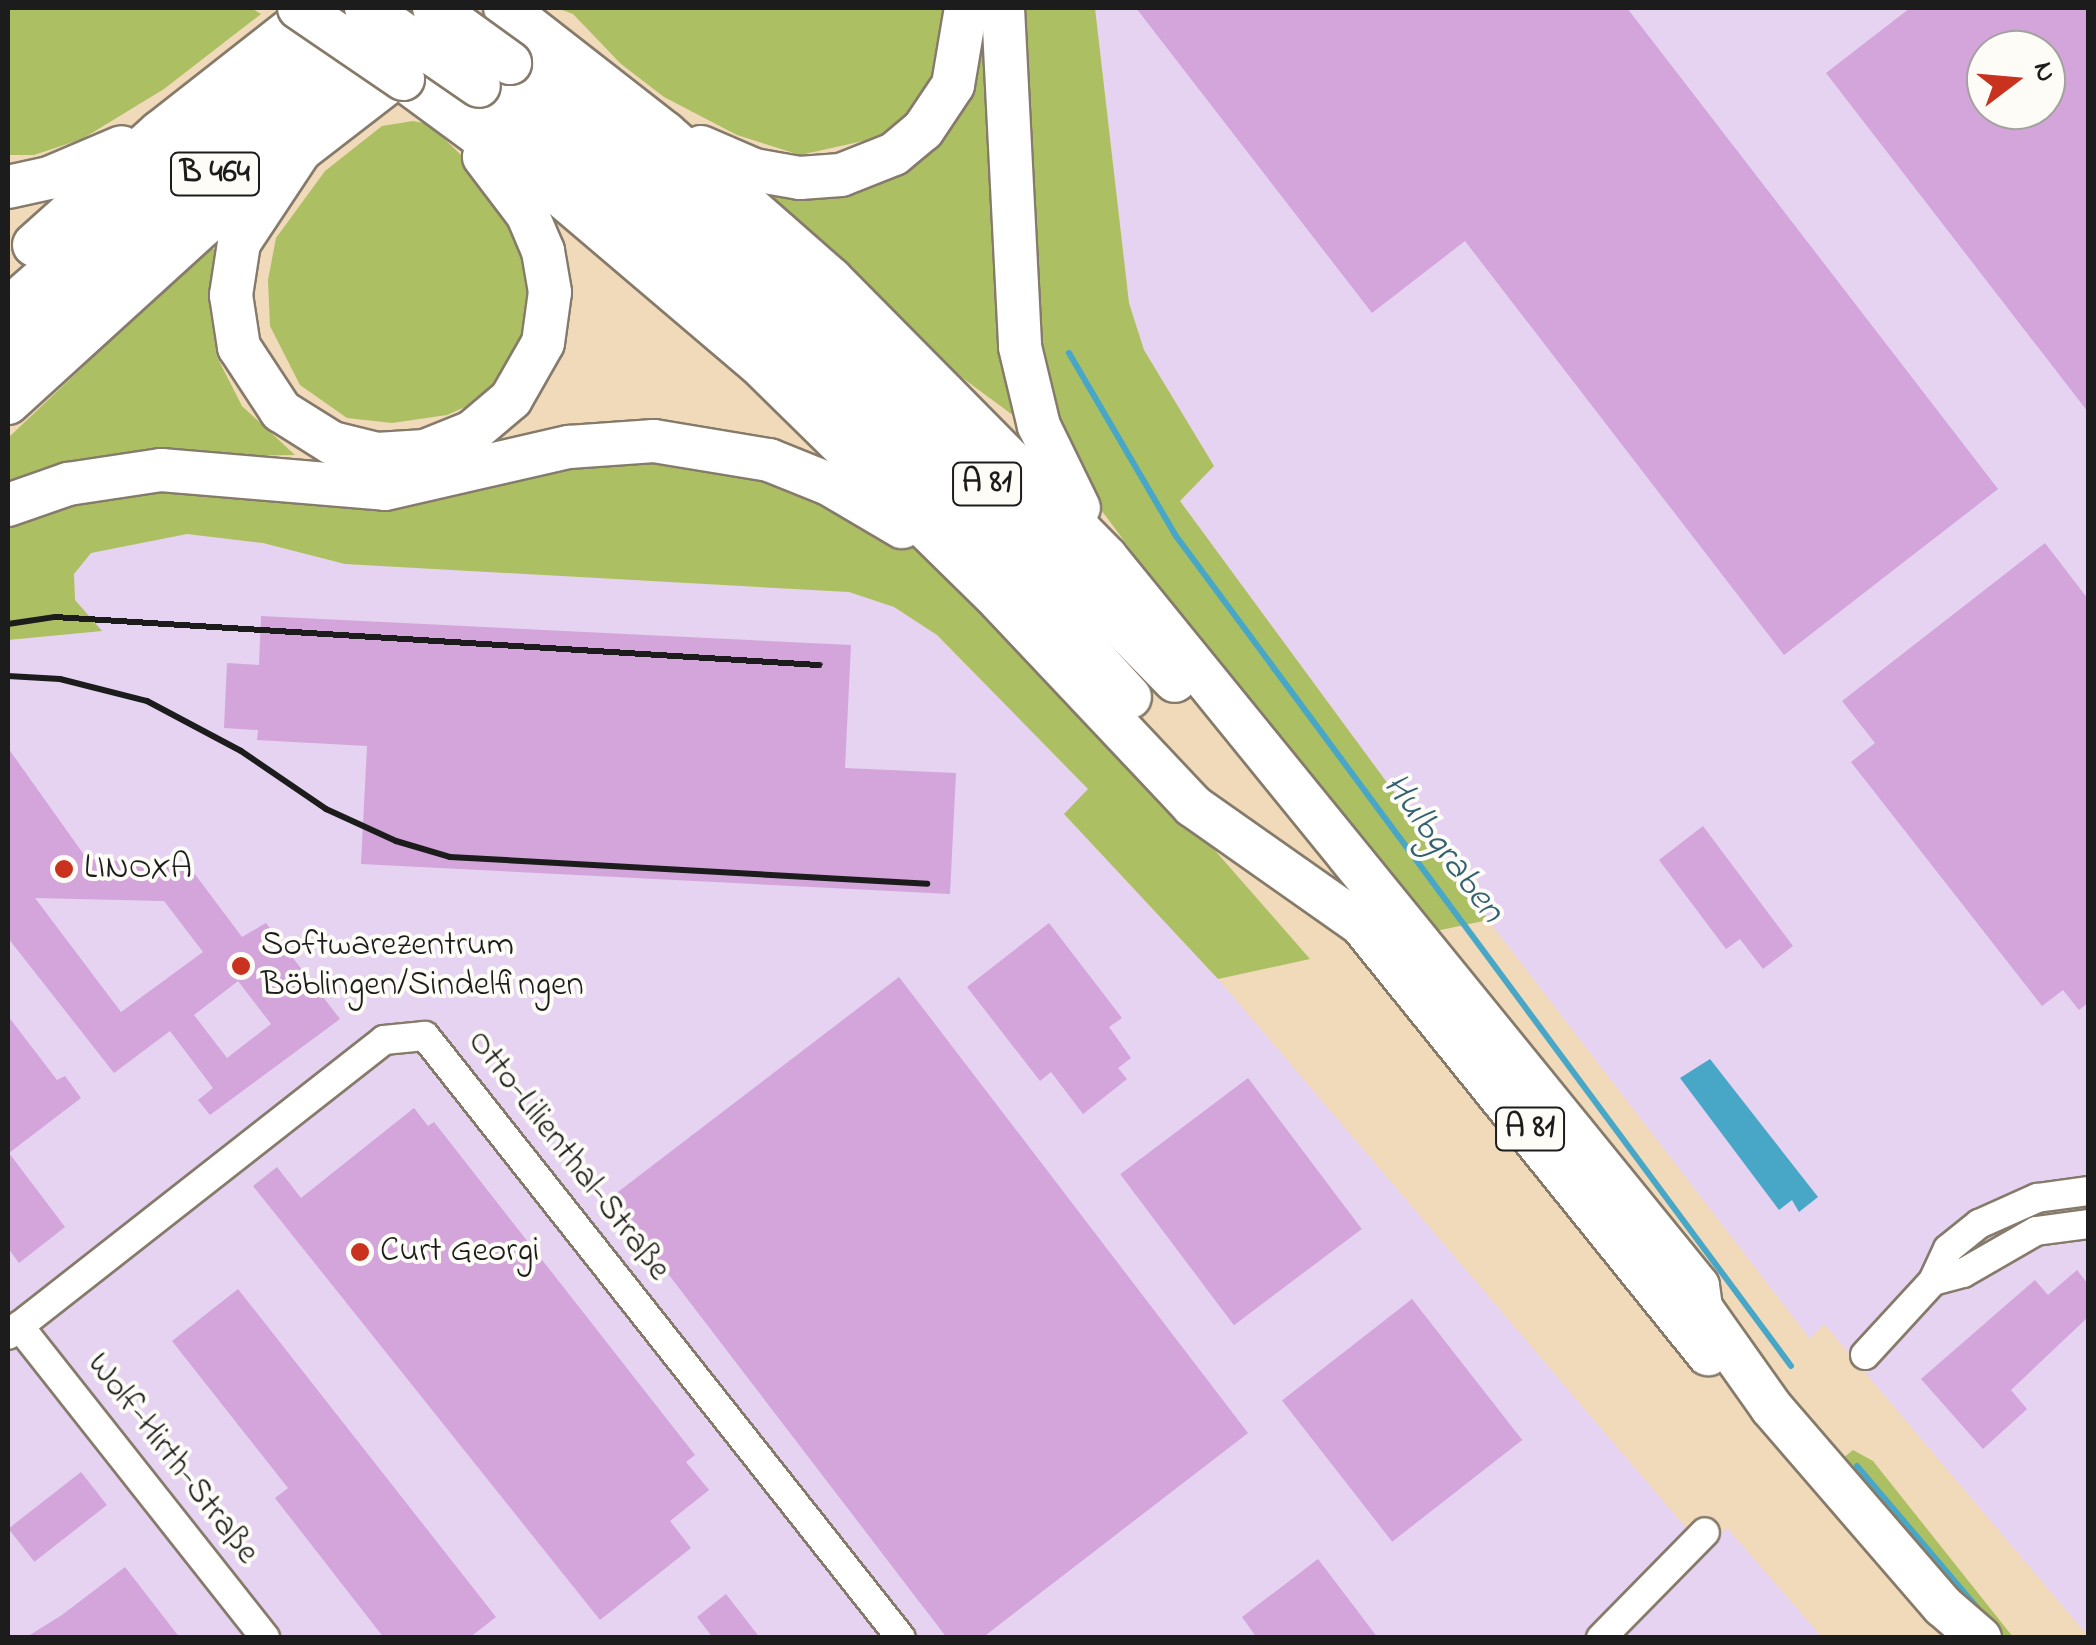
<!DOCTYPE html>
<meta charset="utf-8">
<style>
body{margin:0}
#map{position:relative;width:2096px;height:1645px;overflow:hidden;background:#f1daba;font-family:"Indie Flower",sans-serif}
div>[style]{position:absolute}
.built>*{inset:0;background:#e5d3f1}
.green>*{inset:0;background:#acbf63}
.water>*{inset:0;background:#48a7c7}
.stream>*{height:6px;margin:-3px;padding:0 3px;transform-origin:3px;border-radius:3px;background:#48a7c7}
.building>*{inset:0;background:#d3a5da;transform-origin:0 0}
.roads{filter:drop-shadow(2px 0 #867b6b) drop-shadow(-2px 0 #867b6b) drop-shadow(0 2px #867b6b) drop-shadow(0 -2px #867b6b)}
.minor>*{height:28px;margin:-14px;padding:0 14px;transform-origin:14px;border-radius:14px;background:#fff}
.highway>*{height:42px;margin:-21px;padding:0 21px;transform-origin:21px;border-radius:21px;background:#fff}
.rail>*{height:6px;margin:-3px;padding:0 3px;transform-origin:3px;border-radius:3px;background:#1c1c1c}
.bridges{filter:drop-shadow(2px 0 #867b6b) drop-shadow(-2px 0 #867b6b) drop-shadow(0 2px #867b6b) drop-shadow(0 -2px #867b6b)}
.highway-bridge>*{height:42px;margin:-21px;padding:0 21px;transform-origin:21px;border-radius:21px;background:#fff}
.dots>*{width:28px;height:28px;translate:-50% -50%;box-sizing:border-box;border:5px solid #fdfcf7;border-radius:50%}
span{translate:-50% -50%;white-space:nowrap;text-align:center;line-height:1.15;-webkit-text-stroke:8px #fdfcf7;paint-order:stroke}
.shield-label span{padding:2px 8px;background:#fdfcf7;border:2px solid;border-radius:8px;-webkit-text-stroke-width:0}
.shield-label{font-size:32px;color:#1c1c1c;font-weight:700}
.poi-label{font-size:35px;color:#1c1c1c}
.left{translate:0 -50%;text-align:left}
.street-label{font-size:35px;color:#1c1c1c}
.water-label{font-size:38px;color:#326272;font-style:italic}
.frame{position:absolute;inset:0;border:10px solid #1c1c1c;pointer-events:none}
.north{position:absolute;left:1966px;top:30px;width:100px;height:100px;box-sizing:border-box;background:#fdfcf7;border:2px solid #a3a29f;border-radius:50%;rotate:74deg;font-size:28px;font-weight:700;line-height:40px;text-align:center;color:#1c1c1c}
.north::after{content:'';display:block;margin:auto;width:35px;height:45px;background:#c8321e;clip-path:polygon(50% 0,100% 100%,50% 72%,0 100%)}
</style>
<div id="map">
<div class="built">
<div style="clip-path:polygon(evenodd,1095px 8px,2088px 8px,2088px 1636px,1824px 1324px,1810px 1339px,1488px 920px,1180px 501px,1214px 466px,1144px 350px,1129px 303px,1095px 8px,1986px 50px,2046px 50px,2046px 110px,1986px 110px,1986px 50px)"></div>
<div style="clip-path:polygon(187px 534px,263px 543px,345px 564px,849px 592px,894px 607px,937px 635px,1089px 789px,1065px 815px,1218px 979px,1704px 1549px,1727px 1528px,1822px 1637px,8px 1638px,8px 640px,100px 631px,75px 600px,74px 574px,91px 552px)"></div>
</div>
<div class="green">
<div style="clip-path:polygon(8px 8px,251px 8px,261px 14px,164px 89px,82px 139px,34px 155px,8px 155px)"></div>
<div style="clip-path:polygon(557px 8px,952px 8px,938px 70px,901px 125px,872px 139px,800px 155px,737px 135px,664px 97px,621px 64px,573px 14px)"></div>
<div style="clip-path:polygon(980px 8px,1020px 408px,1014px 416px,949px 368px,735px 172px,862px 184px)"></div>
<div style="clip-path:polygon(1016px 8px,1095px 8px,1129px 303px,1144px 350px,1214px 466px,1180px 501px,1488px 920px,1417px 935px,1096px 503px,1062px 442px,1038px 365px)"></div>
<div style="clip-path:polygon(413px 121px,429px 124px,494px 187px,535px 281px,522px 357px,483px 399px,447px 415px,392px 423px,347px 418px,300px 385px,270px 326px,268px 280px,276px 238px,325px 171px,382px 126px)"></div>
<div style="clip-path:polygon(209px 247px,216px 250px,208px 298px,217px 357px,242px 406px,295px 455px,238px 456px,8px 486px,8px 438px)"></div>
<div style="clip-path:polygon(578px 456px,755px 466px,921px 549px,1176px 806px,1310px 959px,1218px 979px,1064px 814px,1088px 789px,937px 635px,894px 607px,849px 592px,345px 564px,263px 543px,187px 534px,91px 553px,74px 574px,75px 600px,102px 631px,8px 640px,8px 517px,96px 489px)"></div>
<div style="clip-path:polygon(1853px 1450px,1873px 1461px,2013px 1637px,1987px 1637px,1842px 1459px)"></div>
</div>
<div class="water">
<div style="clip-path:polygon(1710px 1059px,1818px 1197px,1799px 1212px,1792px 1200px,1779px 1210px,1680px 1078px)"></div>
</div>
<div class="stream">
<div style="left:1069px;top:353px;width:212px;rotate:59.7deg"></div>
<div style="left:1176px;top:536px;width:1033px;rotate:53.46deg"></div>
<div style="left:1857px;top:1466px;width:189px;rotate:49.7deg"></div>
</div>
<div class="building">
<div style="clip-path:polygon(1136px 8px,1627px 8px,1998px 489px,1784px 655px,1465px 241px,1372px 313px)"></div>
<div style="clip-path:polygon(evenodd,1910px 8px,2088px 8px,2088px 412px,1826px 73px,1910px 8px,1986px 50px,2046px 50px,2046px 110px,1986px 110px,1986px 50px)"></div>
<div style="clip-path:polygon(2045px 543px,2088px 599px,2088px 1003px,2079px 1010px,2063px 990px,2042px 1006px,1851px 762px,1875px 743px,1842px 701px)"></div>
<div style="clip-path:polygon(261px 616px,851px 645px,845px 768px,956px 773px,950px 894px,361px 864px,367px 746px,257px 740px,258px 730px,224px 728px,227px 663px,259px 665px)"></div>
<div style="clip-path:polygon(evenodd,8px 748px,87px 859px,188px 865px,242px 937px,266px 923px,340px 1019px,210px 1115px,198px 1100px,213px 1088px,170px 1031px,114px 1073px,8px 938px,8px 748px,35px 898px,164px 901px,203px 952px,121px 1012px,35px 898px,8px 748px,238px 981px,271px 1024px,227px 1058px,194px 1015px,238px 981px)"></div>
<div style="clip-path:polygon(1703px 826px,1793px 946px,1763px 969px,1740px 939px,1726px 949px,1659px 860px)"></div>
<div style="clip-path:polygon(1049px 923px,1122px 1018px,1109px 1027px,1131px 1058px,1118px 1068px,1127px 1079px,1083px 1114px,1051px 1072px,1040px 1081px,967px 987px)"></div>
<div style="clip-path:polygon(899px 977px,1248px 1433px,982px 1638px,947px 1638px,610px 1198px)"></div>
<div style="clip-path:polygon(8px 1016px,57px 1080px,65px 1076px,81px 1098px,9px 1153px,65px 1227px,19px 1263px,8px 1248px)"></div>
<div style="left:1248px;top:1078px;width:189px;height:160px;rotate:53deg"></div>
<div style="clip-path:polygon(414px 1108px,428px 1126px,434px 1122px,695px 1455px,686px 1462px,709px 1490px,670px 1521px,691px 1548px,600px 1620px,253px 1186px,277px 1167px,301px 1198px)"></div>
<div style="clip-path:polygon(2077px 1270px,2088px 1284px,2088px 1317px,2011px 1390px,2027px 1409px,1983px 1449px,1921px 1379px,2035px 1280px,2048px 1295px)"></div>
<div style="clip-path:polygon(238px 1289px,496px 1617px,469px 1638px,384px 1638px,275px 1498px,288px 1488px,172px 1341px)"></div>
<div style="left:1412px;top:1299px;width:179px;height:165px;rotate:52deg"></div>
<div style="left:81px;top:1472px;width:42px;height:92px;rotate:52deg"></div>
<div style="clip-path:polygon(1318px 1559px,1378px 1638px,1257px 1638px,1242px 1617px)"></div>
<div style="clip-path:polygon(125px 1567px,180px 1638px,25px 1638px,62px 1615px)"></div>
<div style="clip-path:polygon(726px 1594px,760px 1638px,713px 1638px,697px 1617px)"></div>
</div>
<div class="roads">
<div class="minor">
<div style="left:1933px;top:1281px;width:31px;rotate:-15deg"></div>
<div style="left:1963px;top:1273px;width:84px;rotate:-29.9deg"></div>
<div style="left:2036px;top:1231px;width:52px;rotate:-7.7deg"></div>
<div style="left:19px;top:1326px;width:397px;rotate:51.7deg"></div>
<div style="left:8px;top:1335px;width:478px;rotate:-38.1deg"></div>
<div style="left:384px;top:1040px;width:41px;rotate:-5.6deg"></div>
<div style="left:425px;top:1036px;width:767px;rotate:51.67deg"></div>
<div style="left:1865px;top:1355px;width:100px;rotate:-47.4deg"></div>
<div style="left:1933px;top:1281px;width:35px;rotate:-65deg"></div>
<div style="left:1948px;top:1249px;width:40px;rotate:-39deg"></div>
<div style="left:1979px;top:1224px;width:64px;rotate:-24.1deg"></div>
<div style="left:2037px;top:1198px;width:51px;rotate:-7.8deg"></div>
<div style="left:1601px;top:1638px;width:148px;rotate:-45.5deg"></div>
</div>
<div class="highway">
<div style="left:505px;top:8px;width:203px;rotate:38deg"></div>
<div style="left:665px;top:133px;width:221px;rotate:41.3deg"></div>
<div style="left:831px;top:279px;width:391px;rotate:45.3deg"></div>
<div style="left:1106px;top:557px;width:939px;rotate:50.92deg"></div>
<div style="left:1698px;top:1286px;width:22px;rotate:82deg"></div>
<div style="left:1701px;top:1308px;width:121px;rotate:54.7deg"></div>
<div style="left:1771px;top:1407px;width:263px;rotate:49.2deg"></div>
<div style="left:1943px;top:1606px;width:49px;rotate:40.9deg"></div>
<div style="left:1003px;top:8px;width:339px;rotate:87.1deg"></div>
<div style="left:1020px;top:347px;width:81px;rotate:76.5deg"></div>
<div style="left:1039px;top:426px;width:91px;rotate:64deg"></div>
<div style="left:510px;top:63px;width:187px;rotate:37.6deg"></div>
<div style="left:658px;top:177px;width:218px;rotate:41.3deg"></div>
<div style="left:822px;top:321px;width:504px;rotate:45.56deg"></div>
<div style="left:403px;top:79px;width:194px;rotate:36.4deg"></div>
<div style="left:559px;top:194px;width:262px;rotate:40.4deg"></div>
<div style="left:759px;top:364px;width:338px;rotate:44.5deg"></div>
<div style="left:1000px;top:601px;width:282px;rotate:46.7deg"></div>
<div style="left:1193px;top:806px;width:205px;rotate:35.1deg"></div>
<div style="left:1361px;top:924px;width:553px;rotate:51.1deg"></div>
<div style="left:479px;top:86px;width:227px;rotate:38deg"></div>
<div style="left:658px;top:226px;width:191px;rotate:41.8deg"></div>
<div style="left:800px;top:353px;width:225px;rotate:44.6deg"></div>
<div style="left:960px;top:511px;width:252px;rotate:47.6deg"></div>
<div style="left:306px;top:142px;width:121px;rotate:123.6deg"></div>
<div style="left:239px;top:243px;width:53px;rotate:98.7deg"></div>
<div style="left:231px;top:295px;width:53px;rotate:81.3deg"></div>
<div style="left:239px;top:347px;width:77px;rotate:56.7deg"></div>
<div style="left:281px;top:411px;width:60px;rotate:32.1deg"></div>
<div style="left:332px;top:443px;width:46px;rotate:13.7deg"></div>
<div style="left:377px;top:454px;width:48px;rotate:-3.6deg"></div>
<div style="left:425px;top:451px;width:51px;rotate:-22deg"></div>
<div style="left:472px;top:432px;width:51px;rotate:-40.2deg"></div>
<div style="left:511px;top:399px;width:64px;rotate:-60.3deg"></div>
<div style="left:543px;top:343px;width:51px;rotate:-82.2deg"></div>
<div style="left:550px;top:292px;width:42px;rotate:-99.7deg"></div>
<div style="left:543px;top:251px;width:39px;rotate:-113deg"></div>
<div style="left:528px;top:215px;width:73px;rotate:-127.2deg"></div>
<div style="left:701px;top:147px;width:58px;rotate:23.5deg"></div>
<div style="left:754px;top:170px;width:47px;rotate:9.9deg"></div>
<div style="left:800px;top:178px;width:41px;rotate:-4.2deg"></div>
<div style="left:841px;top:175px;width:57px;rotate:-21.6deg"></div>
<div style="left:894px;top:154px;width:38px;rotate:-40deg"></div>
<div style="left:923px;top:130px;width:54px;rotate:-56.3deg"></div>
<div style="left:953px;top:85px;width:78px;rotate:-80.4deg"></div>
<div style="left:8px;top:187px;width:42px;rotate:-12.4deg"></div>
<div style="left:49px;top:178px;width:79px;rotate:-23deg"></div>
<div style="left:34px;top:245px;width:169px;rotate:-41.9deg"></div>
<div style="left:160px;top:132px;width:201px;rotate:-38.1deg"></div>
<div style="left:8px;top:309px;width:266px;rotate:-41.3deg"></div>
<div style="left:208px;top:133px;width:196px;rotate:-37.3deg"></div>
<div style="left:8px;top:358px;width:310px;rotate:-41.5deg"></div>
<div style="left:240px;top:153px;width:194px;rotate:-36.6deg"></div>
<div style="left:8px;top:403px;width:260px;rotate:-42.3deg"></div>
<div style="left:200px;top:228px;width:279px;rotate:-37.7deg"></div>
<div style="left:8px;top:505px;width:64px;rotate:-19.3deg"></div>
<div style="left:68px;top:484px;width:94px;rotate:-8.6deg"></div>
<div style="left:161px;top:470px;width:225px;rotate:4.8deg"></div>
<div style="left:385px;top:489px;width:189px;rotate:-12.9deg"></div>
<div style="left:569px;top:447px;width:85px;rotate:-4deg"></div>
<div style="left:654px;top:441px;width:117px;rotate:9.4deg"></div>
<div style="left:769px;top:460px;width:65px;rotate:21.8deg"></div>
<div style="left:829px;top:484px;width:85px;rotate:30.5deg"></div>
</div>
</div>
<div class="rail">
<div style="left:8px;top:624px;width:48px;rotate:-8.5deg"></div>
<div style="left:55px;top:617px;width:766px;rotate:3.6deg"></div>
<div style="left:8px;top:676px;width:52px;rotate:3.3deg"></div>
<div style="left:60px;top:679px;width:90px;rotate:14.2deg"></div>
<div style="left:147px;top:701px;width:106px;rotate:28deg"></div>
<div style="left:241px;top:751px;width:103px;rotate:34.3deg"></div>
<div style="left:326px;top:809px;width:77px;rotate:24.6deg"></div>
<div style="left:396px;top:841px;width:56px;rotate:16.5deg"></div>
<div style="left:450px;top:857px;width:478px;rotate:3.2deg"></div>
</div>
<div class="bridges">
<div class="highway-bridge">
<div style="left:299px;top:8px;width:126px;rotate:34.3deg"></div>
<div style="left:366px;top:8px;width:137px;rotate:34.6deg"></div>
<div style="left:434px;top:8px;width:94px;rotate:35.9deg"></div>
</div>
</div>
<div class="dots">
<div style="left:64px;top:869px;background:#c8321e"></div>
<div style="left:241px;top:966px;background:#c8321e"></div>
<div style="left:360px;top:1252px;background:#c8321e"></div>
</div>
<div class="shield-label">
<span style="left:215px;top:174px">B 464</span>
<span style="left:987px;top:484px">A 81</span>
<span style="left:1530px;top:1129px">A 81</span>
</div>
<div class="poi-label">
<span class="left" style="left:84px;top:869px">LINOXA</span>
<span class="left" style="left:261px;top:966px">Softwarezentrum<br>Böblingen/Sindelfingen</span>
<span class="left" style="left:380px;top:1252px">Curt Georgi</span>
</div>
<div class="street-label">
<span style="left:568px;top:1156px;rotate:52deg">Otto-Lilienthal-Straße</span>
<span style="left:172px;top:1459px;rotate:52deg">Wolf-Hirth-Straße</span>
</div>
<div class="water-label">
<span style="left:1442px;top:849px;rotate:53deg">Hulbgraben</span>
</div>
<div class="frame"></div>
<div class="north">N</div>
</div>
